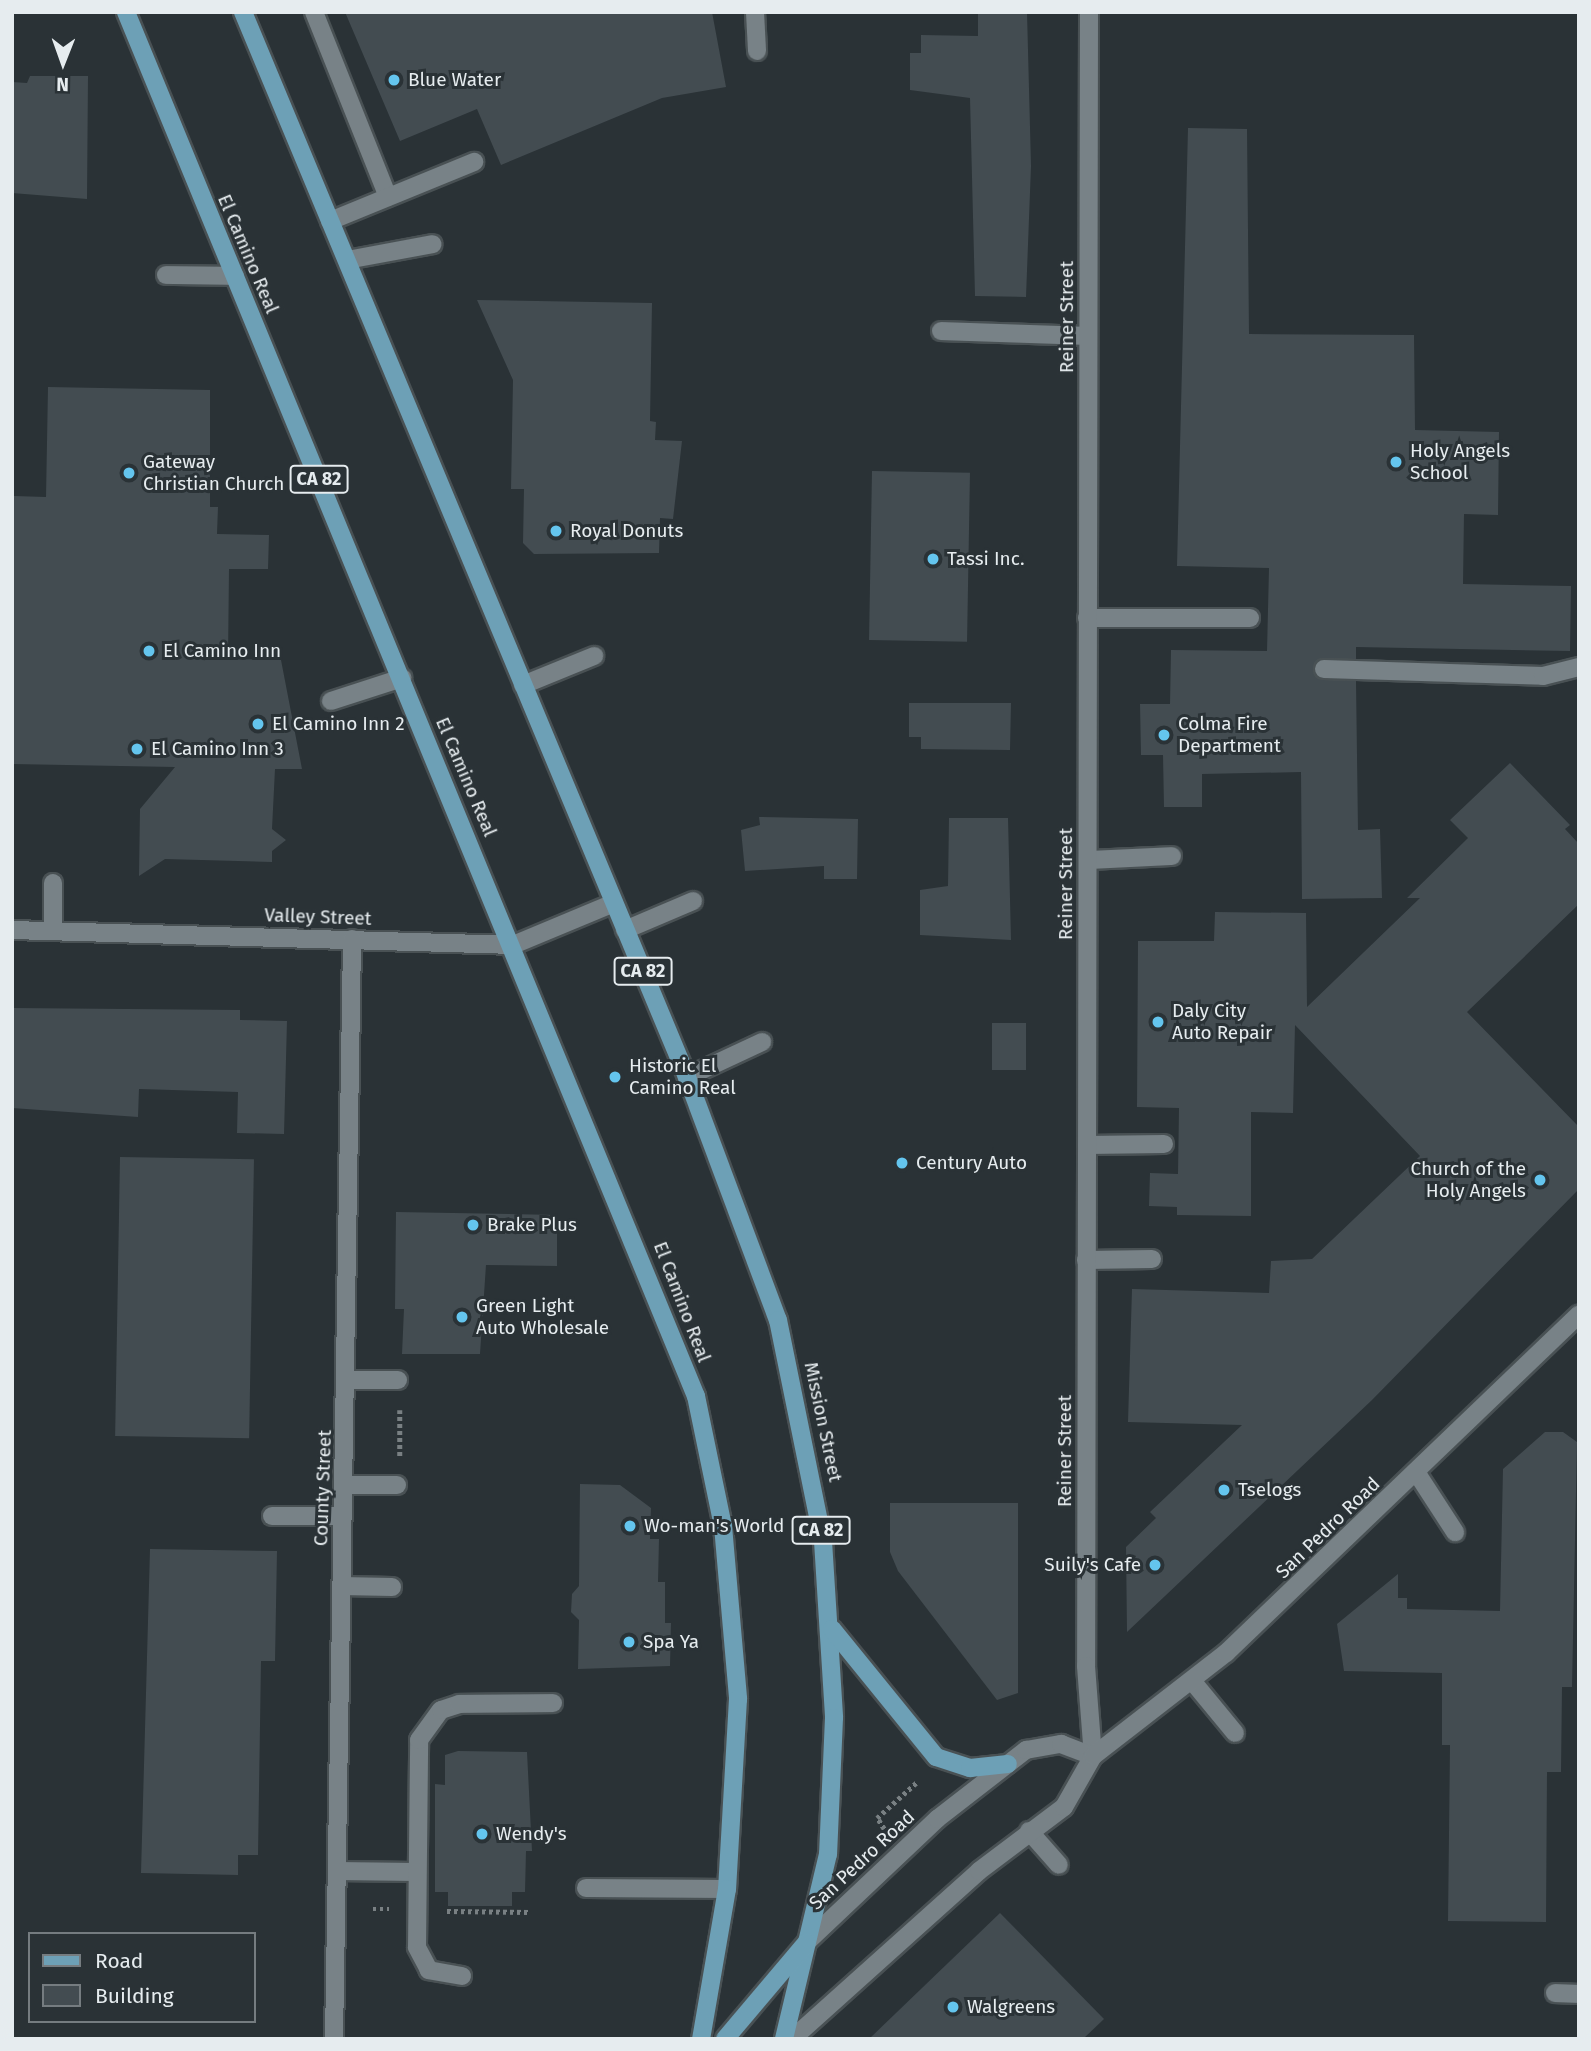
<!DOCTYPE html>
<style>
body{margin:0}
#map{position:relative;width:1591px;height:2051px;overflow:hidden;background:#2a3236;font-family:"Fira Sans",sans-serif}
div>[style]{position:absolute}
.building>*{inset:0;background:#434c51;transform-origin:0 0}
.path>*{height:4.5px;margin-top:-2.25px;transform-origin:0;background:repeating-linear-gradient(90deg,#798083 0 3.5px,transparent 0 7px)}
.roads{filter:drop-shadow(2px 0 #495154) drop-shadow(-2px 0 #495154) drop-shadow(0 2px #495154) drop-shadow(0 -2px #495154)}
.service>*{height:18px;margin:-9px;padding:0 9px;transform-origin:9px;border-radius:9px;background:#788287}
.minor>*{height:18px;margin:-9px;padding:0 9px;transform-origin:9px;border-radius:9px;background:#788287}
.secondary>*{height:18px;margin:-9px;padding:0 9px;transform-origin:9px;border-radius:9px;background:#788287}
.primary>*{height:18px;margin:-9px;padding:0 9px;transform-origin:9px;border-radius:9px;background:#6da0b6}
.dots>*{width:19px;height:19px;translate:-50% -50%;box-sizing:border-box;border:4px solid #2a3236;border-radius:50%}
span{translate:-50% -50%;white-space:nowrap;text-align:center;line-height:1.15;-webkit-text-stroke:6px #2a3236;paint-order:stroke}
.shield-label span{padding:2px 5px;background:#2a3236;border:2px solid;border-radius:5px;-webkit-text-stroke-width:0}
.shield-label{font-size:18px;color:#e6ecef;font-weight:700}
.poi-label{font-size:19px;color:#e6ecef}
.left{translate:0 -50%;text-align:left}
.right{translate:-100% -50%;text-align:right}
.street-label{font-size:19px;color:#e6ecef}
.frame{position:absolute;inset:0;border:14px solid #e6ecef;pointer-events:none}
.legend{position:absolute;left:28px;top:1932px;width:228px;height:91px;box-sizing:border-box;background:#2a3236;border:2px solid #757c80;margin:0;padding:9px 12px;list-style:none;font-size:21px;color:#e6ecef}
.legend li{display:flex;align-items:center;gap:14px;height:35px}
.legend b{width:35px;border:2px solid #757c80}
.north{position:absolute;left:28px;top:28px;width:70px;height:70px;-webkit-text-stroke:5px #2a3236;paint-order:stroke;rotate:181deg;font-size:19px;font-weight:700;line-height:28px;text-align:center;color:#e6ecef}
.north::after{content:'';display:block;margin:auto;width:24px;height:32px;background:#e6ecef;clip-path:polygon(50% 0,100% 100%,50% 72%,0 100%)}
</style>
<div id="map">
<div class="building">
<div style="clip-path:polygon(345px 12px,712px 12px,726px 87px,662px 98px,501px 165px,477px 109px,400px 141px)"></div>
<div style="clip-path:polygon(978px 12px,1027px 12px,1031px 166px,1026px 297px,975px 296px,970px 98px,910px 90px,910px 53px,921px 53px,921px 35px,978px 36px)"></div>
<div style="clip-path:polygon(30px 76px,88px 76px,87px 199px,12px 193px,12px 82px,27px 83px)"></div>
<div style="clip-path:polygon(1188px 128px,1247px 129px,1249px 334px,1414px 335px,1415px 430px,1499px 432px,1498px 515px,1464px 514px,1463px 584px,1571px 586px,1570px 651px,1356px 647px,1356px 659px,1314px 664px,1319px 679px,1356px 681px,1358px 830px,1380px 829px,1382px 898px,1302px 899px,1301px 772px,1202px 774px,1202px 807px,1164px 807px,1163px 755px,1141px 755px,1140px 704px,1170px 704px,1171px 650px,1267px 651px,1269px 568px,1177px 566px)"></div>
<div style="clip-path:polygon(477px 300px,652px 303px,650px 421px,656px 422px,655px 440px,682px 441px,673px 519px,660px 518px,659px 553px,534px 554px,523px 543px,524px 489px,511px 489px,513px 380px)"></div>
<div style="clip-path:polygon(48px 387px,210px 390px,210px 507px,218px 507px,217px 534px,269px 535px,268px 569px,229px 569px,228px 659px,281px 660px,302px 769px,275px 769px,272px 829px,286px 840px,272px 851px,272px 862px,165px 859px,139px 876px,140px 809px,175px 767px,12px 764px,14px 496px,46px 497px)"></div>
<div style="left:872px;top:471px;width:98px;height:169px;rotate:1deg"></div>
<div style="clip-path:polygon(909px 703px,1011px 703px,1010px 750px,921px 749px,921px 737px,909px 737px)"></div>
<div style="clip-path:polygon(1510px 763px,1570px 825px,1565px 829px,1579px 844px,1578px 905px,1467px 1012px,1579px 1127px,1579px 1189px,1372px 1400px,1127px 1632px,1126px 1547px,1156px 1518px,1150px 1512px,1242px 1425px,1128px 1422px,1132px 1289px,1269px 1293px,1271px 1261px,1312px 1259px,1420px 1156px,1295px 1025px,1293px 1113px,1251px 1112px,1251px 1216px,1177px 1215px,1177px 1207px,1149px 1206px,1150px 1173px,1178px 1174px,1179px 1108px,1137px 1107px,1138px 941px,1214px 941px,1215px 912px,1306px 913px,1307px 1007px,1420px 898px,1407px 898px,1468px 838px,1450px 820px)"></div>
<div style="clip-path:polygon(759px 817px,858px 819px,857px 879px,824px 879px,824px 866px,745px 871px,741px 830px,760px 825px)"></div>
<div style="clip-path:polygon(949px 818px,1008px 818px,1011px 940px,920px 935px,920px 890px,948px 886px)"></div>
<div style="clip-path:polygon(12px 1008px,240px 1010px,240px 1020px,287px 1021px,284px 1134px,237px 1133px,238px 1092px,139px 1089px,138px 1117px,12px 1108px)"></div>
<div style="left:992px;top:1023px;width:34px;height:47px"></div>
<div style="left:120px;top:1157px;width:134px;height:279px;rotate:1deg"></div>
<div style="clip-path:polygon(396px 1212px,557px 1215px,557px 1266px,486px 1265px,480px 1354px,402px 1354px,404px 1309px,395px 1309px)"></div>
<div style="clip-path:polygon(1545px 1432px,1563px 1432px,1577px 1442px,1572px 1687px,1562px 1687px,1561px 1772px,1547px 1772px,1546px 1922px,1448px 1921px,1450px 1745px,1442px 1745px,1442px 1673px,1344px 1671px,1337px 1624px,1398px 1574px,1398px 1598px,1407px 1598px,1407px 1609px,1500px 1611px,1503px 1469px)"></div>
<div style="clip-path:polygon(580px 1484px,620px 1485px,651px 1508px,650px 1539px,659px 1539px,658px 1582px,665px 1582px,665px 1623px,671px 1623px,670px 1666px,578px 1669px,579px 1620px,571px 1612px,572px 1594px,579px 1586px)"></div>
<div style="clip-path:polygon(890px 1503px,1018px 1503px,1018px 1693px,997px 1700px,898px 1571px,890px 1552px)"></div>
<div style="clip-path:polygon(150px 1549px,277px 1551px,275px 1661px,261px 1661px,258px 1855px,238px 1855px,238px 1875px,141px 1873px)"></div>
<div style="clip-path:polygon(458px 1751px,527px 1752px,532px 1851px,526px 1851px,525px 1892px,512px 1892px,512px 1906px,448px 1906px,448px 1892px,435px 1892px,435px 1784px,445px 1785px,445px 1755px)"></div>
<div style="clip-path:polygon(1000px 1913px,1104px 2019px,1083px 2039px,869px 2039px)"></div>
</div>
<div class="path">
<div style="left:400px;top:1410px;width:47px;rotate:90deg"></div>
<div style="left:884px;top:1829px;width:13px;rotate:-122deg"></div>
<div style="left:877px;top:1818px;width:54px;rotate:-42deg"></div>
<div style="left:373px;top:1909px;width:16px"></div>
<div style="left:447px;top:1911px;width:83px;rotate:0.7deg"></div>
</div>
<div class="roads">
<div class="service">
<div style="left:314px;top:12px;width:199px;rotate:68.2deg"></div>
<div style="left:755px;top:12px;width:39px;rotate:87deg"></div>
<div style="left:330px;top:221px;width:156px;rotate:-22.3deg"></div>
<div style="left:347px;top:260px;width:87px;rotate:-10.5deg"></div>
<div style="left:166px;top:275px;width:69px;rotate:0.8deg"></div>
<div style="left:941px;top:331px;width:147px;rotate:1.9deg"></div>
<div style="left:1087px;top:618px;width:163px"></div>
<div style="left:1324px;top:669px;width:219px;rotate:1.8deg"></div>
<div style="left:1543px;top:676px;width:37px;rotate:-14deg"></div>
<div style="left:523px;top:685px;width:77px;rotate:-22.2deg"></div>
<div style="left:331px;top:701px;width:75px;rotate:-17.9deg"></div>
<div style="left:1088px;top:860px;width:84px;rotate:-2.7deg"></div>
<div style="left:625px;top:930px;width:74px;rotate:-23.1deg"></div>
<div style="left:53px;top:931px;width:48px;rotate:-90deg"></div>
<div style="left:687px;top:1077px;width:83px;rotate:-25deg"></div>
<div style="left:1087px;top:1145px;width:77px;rotate:-0.7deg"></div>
<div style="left:1086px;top:1260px;width:66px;rotate:-0.9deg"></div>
<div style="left:347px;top:1380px;width:51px"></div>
<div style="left:1416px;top:1472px;width:72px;rotate:57deg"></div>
<div style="left:344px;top:1485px;width:53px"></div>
<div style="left:272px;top:1516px;width:69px"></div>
<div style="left:341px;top:1586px;width:51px;rotate:1.1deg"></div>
<div style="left:1193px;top:1682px;width:66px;rotate:50.5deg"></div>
<div style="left:1029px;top:1831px;width:45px;rotate:48.6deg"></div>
<div style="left:337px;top:1871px;width:78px;rotate:0.7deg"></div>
<div style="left:586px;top:1888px;width:141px;rotate:0.4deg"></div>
<div style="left:462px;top:1976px;width:34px;rotate:-170deg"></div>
<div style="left:429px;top:1970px;width:26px;rotate:-118deg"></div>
<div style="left:417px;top:1947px;width:207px;rotate:-89.4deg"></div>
<div style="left:419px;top:1740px;width:37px;rotate:-54deg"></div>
<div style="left:441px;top:1710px;width:19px;rotate:-18deg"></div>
<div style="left:459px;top:1704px;width:94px;rotate:-0.6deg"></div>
<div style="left:1555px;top:1993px;width:24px;rotate:2deg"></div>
</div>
<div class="minor">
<div style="left:1089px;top:12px;width:1654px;rotate:90.1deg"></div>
<div style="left:1086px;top:1666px;width:90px;rotate:85.6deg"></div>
<div style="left:12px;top:930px;width:501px;rotate:1.71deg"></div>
<div style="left:513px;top:945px;width:109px;rotate:-22.6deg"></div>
<div style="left:334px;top:2039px;width:1100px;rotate:-89.06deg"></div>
</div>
<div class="secondary">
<div style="left:808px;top:1941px;width:178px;rotate:-43.4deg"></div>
<div style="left:937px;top:1819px;width:113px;rotate:-37.8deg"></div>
<div style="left:1026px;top:1750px;width:36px;rotate:-10deg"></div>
<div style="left:1061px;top:1744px;width:34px;rotate:21deg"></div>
<div style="left:792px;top:2039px;width:251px;rotate:-41.9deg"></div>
<div style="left:979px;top:1871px;width:106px;rotate:-37deg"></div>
<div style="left:1064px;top:1807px;width:59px;rotate:-60.4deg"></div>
<div style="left:1093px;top:1756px;width:168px;rotate:-37.8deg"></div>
<div style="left:1226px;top:1653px;width:489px;rotate:-43.8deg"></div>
</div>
<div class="primary">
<div style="left:126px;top:12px;width:1497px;rotate:67.62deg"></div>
<div style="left:696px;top:1396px;width:133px;rotate:78.3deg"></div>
<div style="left:723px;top:1526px;width:174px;rotate:85deg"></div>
<div style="left:738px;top:1699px;width:190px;rotate:93.3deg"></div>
<div style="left:727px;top:1889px;width:152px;rotate:99.8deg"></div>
<div style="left:243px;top:12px;width:1154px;rotate:67.37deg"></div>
<div style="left:687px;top:1077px;width:259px;rotate:69.5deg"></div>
<div style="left:778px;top:1320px;width:226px;rotate:78.5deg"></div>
<div style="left:823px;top:1541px;width:177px;rotate:86.4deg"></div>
<div style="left:834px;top:1718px;width:136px;rotate:92.5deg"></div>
<div style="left:828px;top:1854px;width:190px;rotate:103.4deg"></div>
<div style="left:832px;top:1629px;width:165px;rotate:50.9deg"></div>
<div style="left:936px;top:1757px;width:36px;rotate:18deg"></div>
<div style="left:970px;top:1768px;width:38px;rotate:-6deg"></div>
<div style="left:725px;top:2039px;width:126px;rotate:-49.8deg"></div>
</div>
</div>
<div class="dots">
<div style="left:394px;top:80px;background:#64c5ee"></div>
<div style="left:1396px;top:462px;background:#64c5ee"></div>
<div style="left:129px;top:473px;background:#64c5ee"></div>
<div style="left:556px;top:531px;background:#64c5ee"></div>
<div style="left:933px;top:559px;background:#64c5ee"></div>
<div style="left:149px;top:651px;background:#64c5ee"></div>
<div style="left:258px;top:724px;background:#64c5ee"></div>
<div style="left:1164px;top:735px;background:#64c5ee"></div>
<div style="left:137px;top:749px;background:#64c5ee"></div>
<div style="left:1158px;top:1022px;background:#64c5ee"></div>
<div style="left:615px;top:1077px;background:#64c5ee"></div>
<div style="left:902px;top:1163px;background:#64c5ee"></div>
<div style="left:1540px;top:1180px;background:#64c5ee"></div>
<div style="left:473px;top:1225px;background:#64c5ee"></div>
<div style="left:462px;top:1317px;background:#64c5ee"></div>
<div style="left:1224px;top:1490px;background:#64c5ee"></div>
<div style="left:630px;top:1526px;background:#64c5ee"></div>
<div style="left:1155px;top:1565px;background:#64c5ee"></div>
<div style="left:629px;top:1642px;background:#64c5ee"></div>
<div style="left:482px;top:1834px;background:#64c5ee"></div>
<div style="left:953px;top:2007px;background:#64c5ee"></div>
</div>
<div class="shield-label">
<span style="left:319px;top:479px">CA 82</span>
<span style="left:643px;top:971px">CA 82</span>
<span style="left:821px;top:1530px">CA 82</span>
</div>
<div class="poi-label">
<span class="left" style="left:408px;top:80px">Blue Water</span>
<span class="left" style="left:1410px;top:462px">Holy Angels<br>School</span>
<span class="left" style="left:143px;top:473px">Gateway<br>Christian Church</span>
<span class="left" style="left:570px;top:531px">Royal Donuts</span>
<span class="left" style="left:947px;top:559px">Tassi Inc.</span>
<span class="left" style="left:163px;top:651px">El Camino Inn</span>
<span class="left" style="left:272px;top:724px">El Camino Inn 2</span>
<span class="left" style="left:1178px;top:735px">Colma Fire<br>Department</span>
<span class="left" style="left:151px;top:749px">El Camino Inn 3</span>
<span class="left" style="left:1172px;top:1022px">Daly City<br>Auto Repair</span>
<span class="left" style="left:629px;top:1077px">Historic El<br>Camino Real</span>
<span class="left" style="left:916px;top:1163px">Century Auto</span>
<span class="right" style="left:1526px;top:1180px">Church of the<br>Holy Angels</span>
<span class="left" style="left:487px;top:1225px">Brake Plus</span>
<span class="left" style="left:476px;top:1317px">Green Light<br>Auto Wholesale</span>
<span class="left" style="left:1238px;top:1490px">Tselogs</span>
<span class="left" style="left:644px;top:1526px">Wo-man's World</span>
<span class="right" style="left:1141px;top:1565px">Suily's Cafe</span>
<span class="left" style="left:643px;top:1642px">Spa Ya</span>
<span class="left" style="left:496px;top:1834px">Wendy's</span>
<span class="left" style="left:967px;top:2007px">Walgreens</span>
</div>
<div class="street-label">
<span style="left:248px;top:254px;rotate:67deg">El Camino Real</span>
<span style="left:1067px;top:317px;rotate:-90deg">Reiner Street</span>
<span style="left:466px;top:777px;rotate:67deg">El Camino Real</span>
<span style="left:1066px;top:884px;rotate:-90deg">Reiner Street</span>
<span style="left:318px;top:917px;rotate:2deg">Valley Street</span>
<span style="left:682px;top:1302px;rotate:69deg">El Camino Real</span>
<span style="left:823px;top:1422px;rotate:78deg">Mission Street</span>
<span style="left:1065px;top:1451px;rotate:-90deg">Reiner Street</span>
<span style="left:323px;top:1488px;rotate:-88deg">County Street</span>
<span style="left:1328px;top:1528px;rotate:-44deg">San Pedro Road</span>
<span style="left:862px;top:1860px;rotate:-43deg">San Pedro Road</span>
</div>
<div class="frame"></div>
<ul class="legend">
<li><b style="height:9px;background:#6da0b6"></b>Road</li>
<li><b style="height:19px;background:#434c51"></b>Building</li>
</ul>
<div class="north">N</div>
</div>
